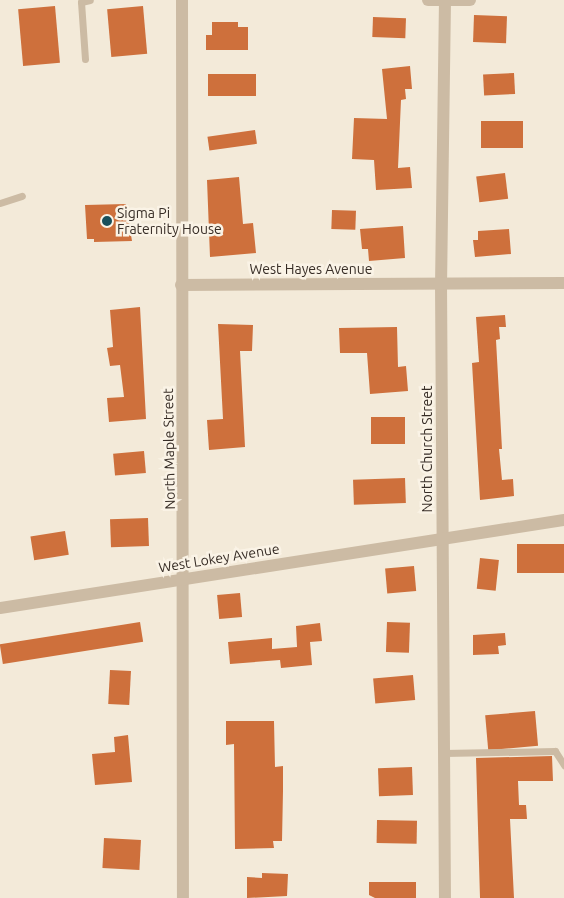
<!DOCTYPE html>
<style>
body{margin:0}
#map{position:relative;width:564px;height:898px;overflow:hidden;background:#f3ead9;font-family:Ubuntu,sans-serif}
div>[style]{position:absolute}
.building>*{inset:0;background:#ce703c;transform-origin:0 0}
.service>*{height:7px;margin:-3.5px;padding:0 3.5px;transform-origin:3.5px;border-radius:3.5px;background:#ccbba4}
.minor>*{height:12px;margin:-6px;padding:0 6px;transform-origin:6px;border-radius:6px;background:#ccbba4}
.dots>*{width:14px;height:14px;translate:-50% -50%;box-sizing:border-box;border:2px solid #faf3e6;border-radius:50%}
span{translate:-50% -50%;white-space:nowrap;text-align:center;line-height:1.15;-webkit-text-stroke:5px #faf3e6;paint-order:stroke}
.poi-label{font-size:14px;color:#372d26}
.left{translate:0 -50%;text-align:left}
.street-label{font-size:14px;color:#372d26}
</style>
<div id="map">
<div class="building">
<div style="left:55px;top:6px;width:57px;height:37px;rotate:85deg"></div>
<div style="left:143px;top:6px;width:48px;height:36px;rotate:85deg"></div>
<div style="left:474px;top:15px;width:33px;height:27px;rotate:2deg"></div>
<div style="left:373px;top:17px;width:33px;height:20px;rotate:2deg"></div>
<div style="clip-path:polygon(212px 22px,238px 22px,238px 27px,248px 27px,248px 50px,206px 50px,206px 35px,212px 35px)"></div>
<div style="clip-path:polygon(410px 66px,412px 89px,405px 89px,406px 99px,401px 100px,398px 168px,410px 167px,412px 188px,376px 190px,374px 160px,352px 159px,354px 118px,387px 119px,382px 69px)"></div>
<div style="left:514px;top:73px;width:21px;height:31px;rotate:87deg"></div>
<div style="left:256px;top:74px;width:22px;height:48px;rotate:90deg"></div>
<div style="left:523px;top:121px;width:27px;height:42px;rotate:90deg"></div>
<div style="left:255px;top:130px;width:14px;height:48px;rotate:82deg"></div>
<div style="left:505px;top:173px;width:26px;height:29px;rotate:83deg"></div>
<div style="clip-path:polygon(239px 177px,243px 224px,253px 223px,256px 253px,210px 257px,207px 180px)"></div>
<div style="clip-path:polygon(126px 204px,132px 241px,94px 242px,94px 239px,87px 239px,85px 205px)"></div>
<div style="left:332px;top:210px;width:24px;height:19px;rotate:2deg"></div>
<div style="clip-path:polygon(403px 226px,405px 258px,369px 261px,368px 249px,362px 249px,360px 229px)"></div>
<div style="clip-path:polygon(509px 229px,511px 254px,475px 257px,473px 240px,478px 240px,478px 231px)"></div>
<div style="clip-path:polygon(140px 307px,146px 419px,109px 422px,107px 398px,124px 397px,120px 365px,110px 366px,107px 348px,113px 347px,110px 310px)"></div>
<div style="clip-path:polygon(505px 315px,506px 327px,499px 327px,500px 339px,496px 340px,502px 449px,499px 449px,502px 480px,513px 479px,514px 496px,480px 500px,472px 363px,479px 362px,476px 317px)"></div>
<div style="clip-path:polygon(218px 324px,253px 325px,252px 351px,240px 351px,245px 447px,209px 450px,207px 420px,223px 419px)"></div>
<div style="clip-path:polygon(397px 327px,398px 367px,406px 366px,408px 391px,370px 394px,367px 353px,340px 353px,339px 328px)"></div>
<div style="left:371px;top:417px;width:34px;height:27px"></div>
<div style="left:144px;top:451px;width:22px;height:31px;rotate:85deg"></div>
<div style="left:405px;top:478px;width:25px;height:52px;rotate:88deg"></div>
<div style="left:148px;top:518px;width:28px;height:38px;rotate:88deg"></div>
<div style="left:65px;top:531px;width:24px;height:35px;rotate:81deg"></div>
<div style="left:564px;top:544px;width:29px;height:47px;rotate:90deg"></div>
<div style="left:480px;top:558px;width:19px;height:31px;rotate:6deg"></div>
<div style="left:414px;top:566px;width:25px;height:29px;rotate:85deg"></div>
<div style="left:240px;top:593px;width:24px;height:23px;rotate:85deg"></div>
<div style="left:140px;top:622px;width:20px;height:142px;rotate:81deg"></div>
<div style="left:387px;top:622px;width:23px;height:30px;rotate:2deg"></div>
<div style="clip-path:polygon(320px 623px,322px 641px,310px 642px,312px 665px,281px 668px,280px 660px,230px 664px,228px 642px,272px 638px,272px 649px,297px 647px,296px 626px)"></div>
<div style="clip-path:polygon(505px 633px,506px 645px,498px 646px,499px 654px,473px 655px,473px 635px)"></div>
<div style="left:110px;top:670px;width:21px;height:34px;rotate:3deg"></div>
<div style="left:413px;top:675px;width:25px;height:40px;rotate:85deg"></div>
<div style="left:535px;top:711px;width:35px;height:50px;rotate:85deg"></div>
<div style="clip-path:polygon(226px 721px,274px 721px,275px 767px,283px 766px,283px 791px,282px 841px,273px 841px,274px 848px,235px 849px,234px 744px,226px 745px)"></div>
<div style="clip-path:polygon(128px 735px,132px 782px,95px 785px,92px 754px,115px 752px,114px 737px)"></div>
<div style="clip-path:polygon(552px 756px,553px 781px,518px 781px,519px 805px,526px 805px,527px 819px,510px 819px,514px 898px,480px 898px,476px 758px)"></div>
<div style="left:412px;top:767px;width:28px;height:34px;rotate:88deg"></div>
<div style="left:377px;top:820px;width:40px;height:23px;rotate:1deg"></div>
<div style="left:104px;top:838px;width:37px;height:30px;rotate:3deg"></div>
<div style="clip-path:polygon(262px 873px,288px 874px,287px 896px,247px 898px,247px 877px,262px 878px)"></div>
<div style="clip-path:polygon(369px 882px,416px 882px,416px 898px,375px 898px,369px 895px)"></div>
</div>
<div class="service">
<div style="left:85px;top:59px;width:57px;rotate:-94deg"></div>
<div style="left:81px;top:2px;width:9px;rotate:-13deg"></div>
<div style="left:0;top:203px;width:23px;rotate:-18deg"></div>
<div style="left:444px;top:753px;width:111px;rotate:-1deg"></div>
<div style="left:555px;top:751px;width:17px;rotate:57deg"></div>
</div>
<div class="minor">
<div style="left:182px;top:0;width:898px;rotate:89.94deg"></div>
<div style="left:428px;top:0;width:42px"></div>
<div style="left:445px;top:0;width:284px;rotate:90.8deg"></div>
<div style="left:441px;top:284px;width:614px;rotate:89.63deg"></div>
<div style="left:181px;top:285px;width:383px;rotate:-0.3deg"></div>
<div style="left:0;top:608px;width:571px;rotate:-8.87deg"></div>
</div>
<div class="dots">
<div style="left:107px;top:221px;background:#194f5b"></div>
</div>
<div class="poi-label">
<span class="left" style="left:117px;top:221px">Sigma Pi<br>Fraternity House</span>
</div>
<div class="street-label">
<span style="left:311px;top:269px">West Hayes Avenue</span>
<span style="left:169px;top:449px;rotate:-91deg">North Maple Street</span>
<span style="left:427px;top:449px;rotate:-90deg">North Church Street</span>
<span style="left:219px;top:558px;rotate:-9deg">West Lokey Avenue</span>
</div>
</div>
